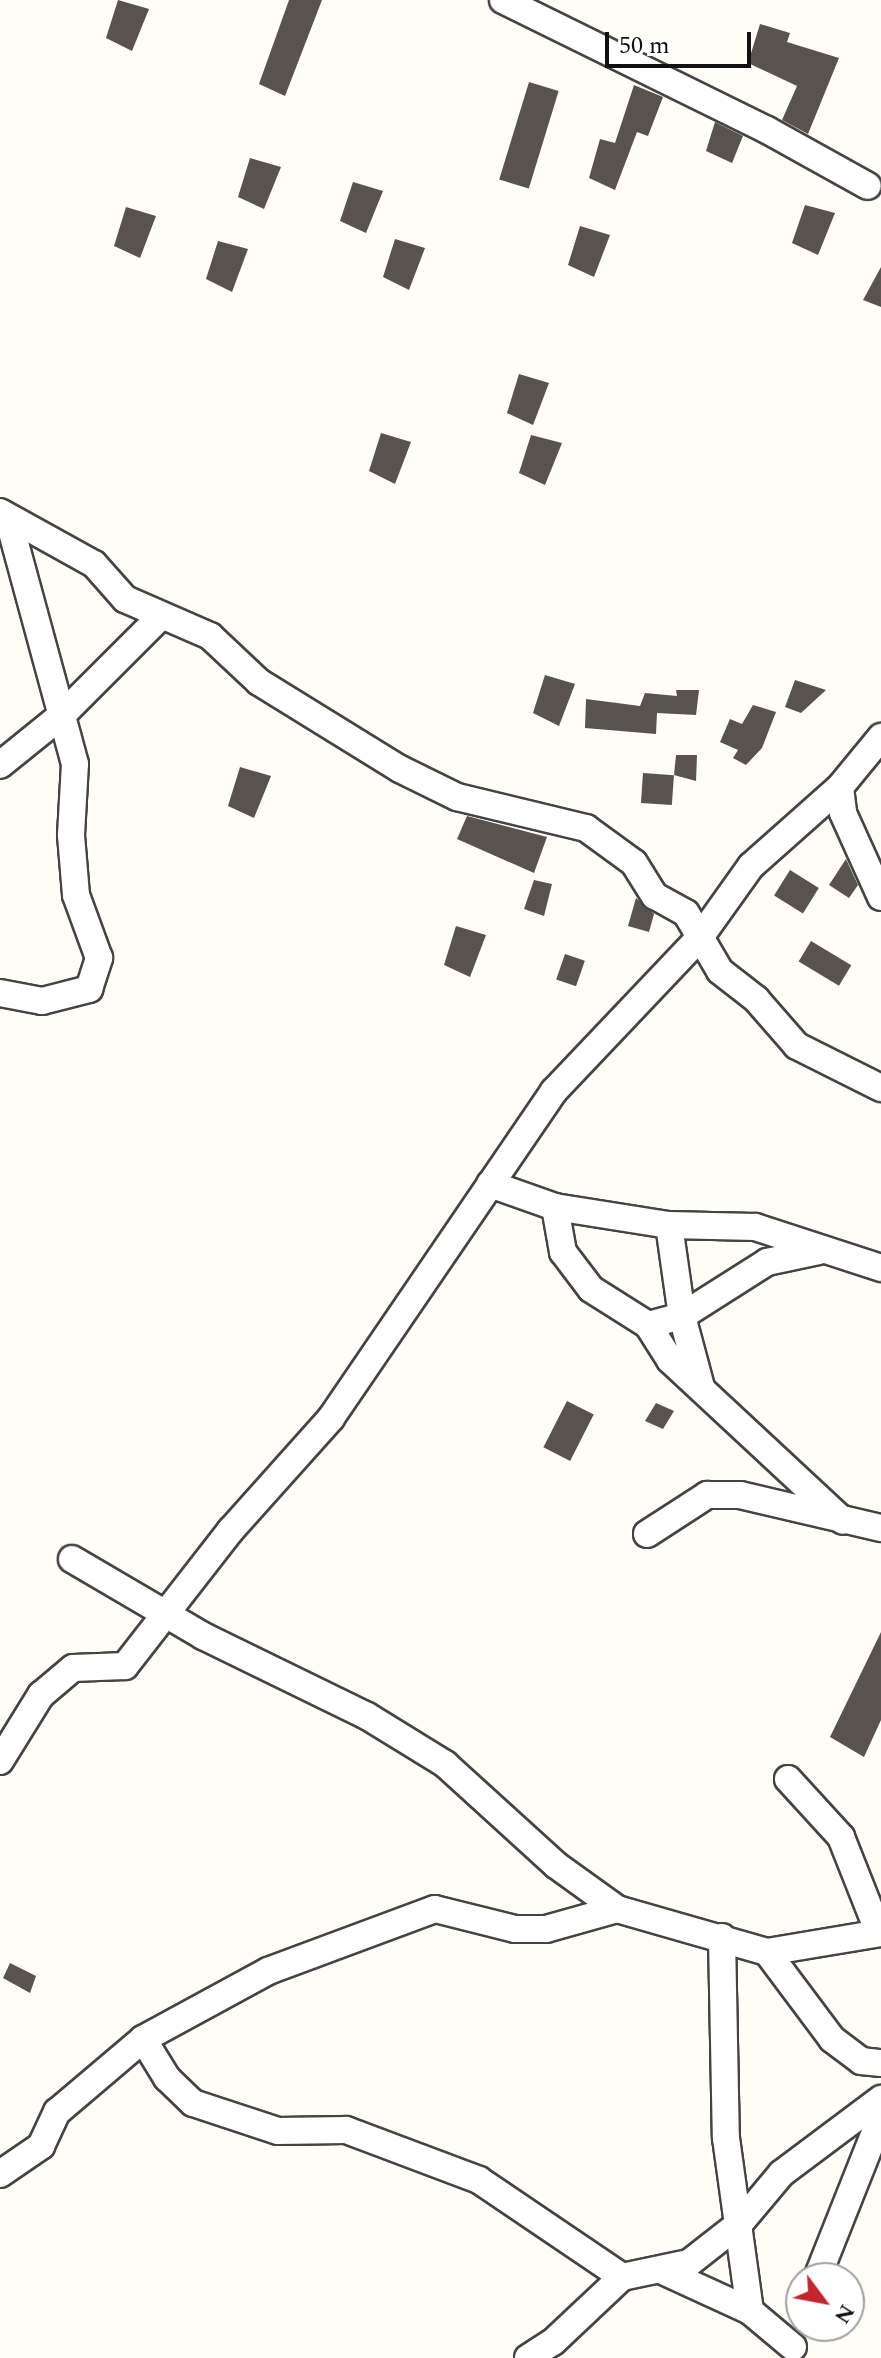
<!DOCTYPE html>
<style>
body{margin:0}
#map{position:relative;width:881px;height:2358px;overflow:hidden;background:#fffdf5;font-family:Spectral,serif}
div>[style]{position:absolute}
.building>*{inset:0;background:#5a524d;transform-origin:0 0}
.roads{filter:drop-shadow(2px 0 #444) drop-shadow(-2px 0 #444) drop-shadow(0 2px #444) drop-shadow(0 -2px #444)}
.minor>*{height:26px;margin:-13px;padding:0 13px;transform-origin:13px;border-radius:13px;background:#fff}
span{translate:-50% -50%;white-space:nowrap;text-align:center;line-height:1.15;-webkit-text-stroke:8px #fff;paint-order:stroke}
.north{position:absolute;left:785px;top:2262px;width:80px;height:80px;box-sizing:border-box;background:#fff;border:2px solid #a0a0a0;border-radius:50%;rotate:122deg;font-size:22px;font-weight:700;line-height:32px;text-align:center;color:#111}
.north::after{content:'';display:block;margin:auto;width:28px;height:36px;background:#c4262e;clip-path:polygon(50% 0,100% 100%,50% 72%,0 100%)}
.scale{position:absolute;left:605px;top:32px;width:146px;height:36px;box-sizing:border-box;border:4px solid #111;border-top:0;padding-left:10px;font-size:24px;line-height:28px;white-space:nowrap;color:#111;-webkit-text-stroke:6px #fff;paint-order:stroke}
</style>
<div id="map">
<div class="building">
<div style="clip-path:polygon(118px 0,149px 9px,132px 51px,106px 38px)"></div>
<div style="clip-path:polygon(289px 0,322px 0,285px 96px,259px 84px)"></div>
<div style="clip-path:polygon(760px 24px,790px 33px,787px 42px,839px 58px,808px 134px,782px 120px,797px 86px,748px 63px)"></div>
<div style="left:529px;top:82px;width:31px;height:102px;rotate:17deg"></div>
<div style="clip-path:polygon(634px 85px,663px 97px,648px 136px,637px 132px,615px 190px,589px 178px,600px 139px,615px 143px)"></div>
<div style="clip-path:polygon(715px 122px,743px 136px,732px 163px,706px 151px)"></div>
<div style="clip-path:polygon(250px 158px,281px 167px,264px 209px,238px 197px)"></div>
<div style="clip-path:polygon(353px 182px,383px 191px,366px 233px,340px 221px)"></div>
<div style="clip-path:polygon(805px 205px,835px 213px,818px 255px,792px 243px)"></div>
<div style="clip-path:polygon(126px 207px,156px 216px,140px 258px,114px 246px)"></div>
<div style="clip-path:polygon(580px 226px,610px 235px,594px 277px,568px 265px)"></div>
<div style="clip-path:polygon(395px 239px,425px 248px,409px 290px,383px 277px)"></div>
<div style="clip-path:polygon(218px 241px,248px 249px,232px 292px,206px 279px)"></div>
<div style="clip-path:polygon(881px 267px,881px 307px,863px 300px)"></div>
<div style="clip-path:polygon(519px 374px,549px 383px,533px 425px,507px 413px)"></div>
<div style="clip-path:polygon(381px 433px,411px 442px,395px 484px,369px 471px)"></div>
<div style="clip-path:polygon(531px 435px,562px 443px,545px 485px,519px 473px)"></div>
<div style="clip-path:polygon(545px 675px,575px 684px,559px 726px,533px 713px)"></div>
<div style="clip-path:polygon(795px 680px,826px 690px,801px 713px,785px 707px)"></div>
<div style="clip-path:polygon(676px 690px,699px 690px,696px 715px,657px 713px,656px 734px,585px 728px,586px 699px,640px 706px,645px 693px,677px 696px)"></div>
<div style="clip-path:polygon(753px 705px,776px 712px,762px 748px,746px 765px,733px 758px,738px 750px,720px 742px,730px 719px,742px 724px)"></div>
<div style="clip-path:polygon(676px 755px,697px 755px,696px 781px,674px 775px)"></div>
<div style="clip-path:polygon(240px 767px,271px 776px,254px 818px,228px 806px)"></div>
<div style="left:643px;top:773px;width:31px;height:30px;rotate:4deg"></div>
<div style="clip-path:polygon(467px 816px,547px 837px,534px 873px,457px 839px)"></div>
<div style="clip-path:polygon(846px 859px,858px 885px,849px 898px,829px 885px)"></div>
<div style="left:790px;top:870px;width:34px;height:30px;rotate:32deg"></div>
<div style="clip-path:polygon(534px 880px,552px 884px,544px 916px,524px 909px)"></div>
<div style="clip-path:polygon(636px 898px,654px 914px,649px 932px,628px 926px)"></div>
<div style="clip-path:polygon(456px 926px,486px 935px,470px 977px,444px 965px)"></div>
<div style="left:811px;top:941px;width:47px;height:24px;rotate:31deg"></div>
<div style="left:565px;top:954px;width:21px;height:27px;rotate:19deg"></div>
<div style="left:567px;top:1401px;width:30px;height:52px;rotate:27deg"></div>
<div style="clip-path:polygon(656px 1403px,674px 1411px,663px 1429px,645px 1421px)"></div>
<div style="clip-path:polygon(881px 1632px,881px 1720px,864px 1757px,830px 1737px)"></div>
<div style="clip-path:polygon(10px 1963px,36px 1976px,30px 1993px,3px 1978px)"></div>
</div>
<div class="roads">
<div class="minor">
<div style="left:503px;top:0;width:294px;rotate:26.2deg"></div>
<div style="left:767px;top:130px;width:115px;rotate:29deg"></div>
<div style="left:0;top:512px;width:107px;rotate:29deg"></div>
<div style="left:94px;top:564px;width:47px;rotate:48.5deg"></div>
<div style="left:125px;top:599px;width:93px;rotate:23.5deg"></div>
<div style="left:210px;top:636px;width:67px;rotate:43.2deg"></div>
<div style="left:259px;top:682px;width:166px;rotate:31.7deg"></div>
<div style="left:400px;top:769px;width:64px;rotate:26.2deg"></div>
<div style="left:457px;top:797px;width:133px;rotate:13.5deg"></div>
<div style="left:586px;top:828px;width:59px;rotate:36.1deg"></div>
<div style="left:634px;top:863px;width:39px;rotate:58deg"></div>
<div style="left:655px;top:896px;width:35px;rotate:29deg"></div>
<div style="left:686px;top:913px;width:67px;rotate:59.6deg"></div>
<div style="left:720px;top:971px;width:46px;rotate:37.9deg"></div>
<div style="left:756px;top:999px;width:62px;rotate:48.9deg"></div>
<div style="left:797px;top:1046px;width:94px;rotate:26.6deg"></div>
<div style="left:0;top:765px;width:81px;rotate:-39deg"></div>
<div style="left:63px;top:714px;width:137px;rotate:-45deg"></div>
<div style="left:840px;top:787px;width:26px;rotate:83deg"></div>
<div style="left:843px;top:813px;width:92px;rotate:65.7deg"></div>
<div style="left:0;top:993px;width:43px;rotate:10.8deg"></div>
<div style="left:42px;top:1001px;width:49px;rotate:-14.3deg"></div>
<div style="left:89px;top:989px;width:33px;rotate:-72deg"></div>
<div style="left:99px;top:958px;width:67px;rotate:-110.1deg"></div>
<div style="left:76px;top:895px;width:60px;rotate:-94.8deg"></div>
<div style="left:71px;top:835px;width:71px;rotate:-86.8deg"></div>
<div style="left:75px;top:764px;width:255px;rotate:-105.2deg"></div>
<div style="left:490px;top:1184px;width:69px;rotate:19.5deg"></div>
<div style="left:555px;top:1207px;width:115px;rotate:9deg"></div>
<div style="left:669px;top:1225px;width:86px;rotate:1.3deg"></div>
<div style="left:755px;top:1227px;width:133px;rotate:18deg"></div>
<div style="left:555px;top:1207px;width:46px;rotate:79.9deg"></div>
<div style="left:563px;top:1252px;width:46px;rotate:52.9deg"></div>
<div style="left:591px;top:1289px;width:67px;rotate:32.3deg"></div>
<div style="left:648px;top:1325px;width:41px;rotate:57.8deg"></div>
<div style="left:670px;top:1360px;width:236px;rotate:42.9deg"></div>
<div style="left:669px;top:1225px;width:92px;rotate:81.9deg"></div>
<div style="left:682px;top:1316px;width:73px;rotate:75deg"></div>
<div style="left:648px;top:1325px;width:35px;rotate:-15deg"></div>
<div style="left:682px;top:1316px;width:101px;rotate:-32.4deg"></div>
<div style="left:767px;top:1262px;width:53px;rotate:-11.9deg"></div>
<div style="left:647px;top:1534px;width:72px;rotate:-33deg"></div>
<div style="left:707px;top:1495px;width:33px"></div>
<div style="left:740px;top:1495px;width:145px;rotate:13.2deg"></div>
<div style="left:72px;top:1559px;width:152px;rotate:30.4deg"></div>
<div style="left:203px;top:1636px;width:182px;rotate:26deg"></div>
<div style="left:367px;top:1716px;width:92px;rotate:31.6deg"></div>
<div style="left:445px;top:1764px;width:150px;rotate:42.3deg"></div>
<div style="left:556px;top:1865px;width:75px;rotate:35.8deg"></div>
<div style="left:617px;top:1909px;width:156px;rotate:16deg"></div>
<div style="left:767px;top:1952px;width:116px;rotate:-9.5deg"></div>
<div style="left:0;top:1761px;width:78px;rotate:-58.2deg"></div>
<div style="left:41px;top:1695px;width:42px;rotate:-40.2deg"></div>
<div style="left:73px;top:1668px;width:52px;rotate:-2.2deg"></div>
<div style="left:125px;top:1666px;width:172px;rotate:-52.1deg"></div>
<div style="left:231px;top:1530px;width:150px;rotate:-48.2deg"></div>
<div style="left:331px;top:1418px;width:396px;rotate:-55.7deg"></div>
<div style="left:554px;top:1091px;width:214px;rotate:-46.5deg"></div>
<div style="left:701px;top:936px;width:86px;rotate:-54.5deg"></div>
<div style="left:751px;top:866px;width:119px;rotate:-41.6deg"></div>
<div style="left:840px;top:787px;width:65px;rotate:-50.6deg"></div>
<div style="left:788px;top:1779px;width:79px;rotate:47.6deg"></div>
<div style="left:841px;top:1837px;width:103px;rotate:68.4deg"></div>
<div style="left:722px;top:1937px;width:201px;rotate:88.9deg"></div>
<div style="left:726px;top:2138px;width:175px;rotate:82.1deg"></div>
<div style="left:750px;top:2311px;width:56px;rotate:39.9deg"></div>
<div style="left:767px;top:1952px;width:109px;rotate:53.2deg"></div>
<div style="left:832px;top:2039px;width:36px;rotate:37deg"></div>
<div style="left:861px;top:2061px;width:20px;rotate:6deg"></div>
<div style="left:143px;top:2039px;width:46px;rotate:58.4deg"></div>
<div style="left:167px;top:2078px;width:36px;rotate:44deg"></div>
<div style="left:193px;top:2103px;width:89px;rotate:18.2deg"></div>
<div style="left:278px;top:2131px;width:68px;rotate:-0.8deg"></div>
<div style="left:346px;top:2130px;width:142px;rotate:20.6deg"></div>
<div style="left:479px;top:2180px;width:173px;rotate:34.1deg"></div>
<div style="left:0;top:2174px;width:50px;rotate:-34.3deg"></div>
<div style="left:41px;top:2146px;width:38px;rotate:-65deg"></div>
<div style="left:57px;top:2112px;width:113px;rotate:-40.3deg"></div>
<div style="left:143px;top:2039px;width:142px;rotate:-28.5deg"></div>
<div style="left:268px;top:1971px;width:178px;rotate:-20.4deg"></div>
<div style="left:435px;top:1909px;width:82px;rotate:14deg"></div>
<div style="left:515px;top:1929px;width:31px"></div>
<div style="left:546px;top:1929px;width:74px;rotate:-15.7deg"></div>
<div style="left:665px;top:2272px;width:94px;rotate:24.6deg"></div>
<div style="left:817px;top:2278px;width:173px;rotate:-68.3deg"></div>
<div style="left:528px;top:2358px;width:30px;rotate:-33deg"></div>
<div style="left:553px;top:2342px;width:95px;rotate:-43.3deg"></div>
<div style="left:622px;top:2277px;width:68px;rotate:-11.8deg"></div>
<div style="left:689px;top:2263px;width:65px;rotate:-38.1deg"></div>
<div style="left:740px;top:2223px;width:65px;rotate:-50deg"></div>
<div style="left:782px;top:2173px;width:124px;rotate:-36.8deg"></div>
</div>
</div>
<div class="north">N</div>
<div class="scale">50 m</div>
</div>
